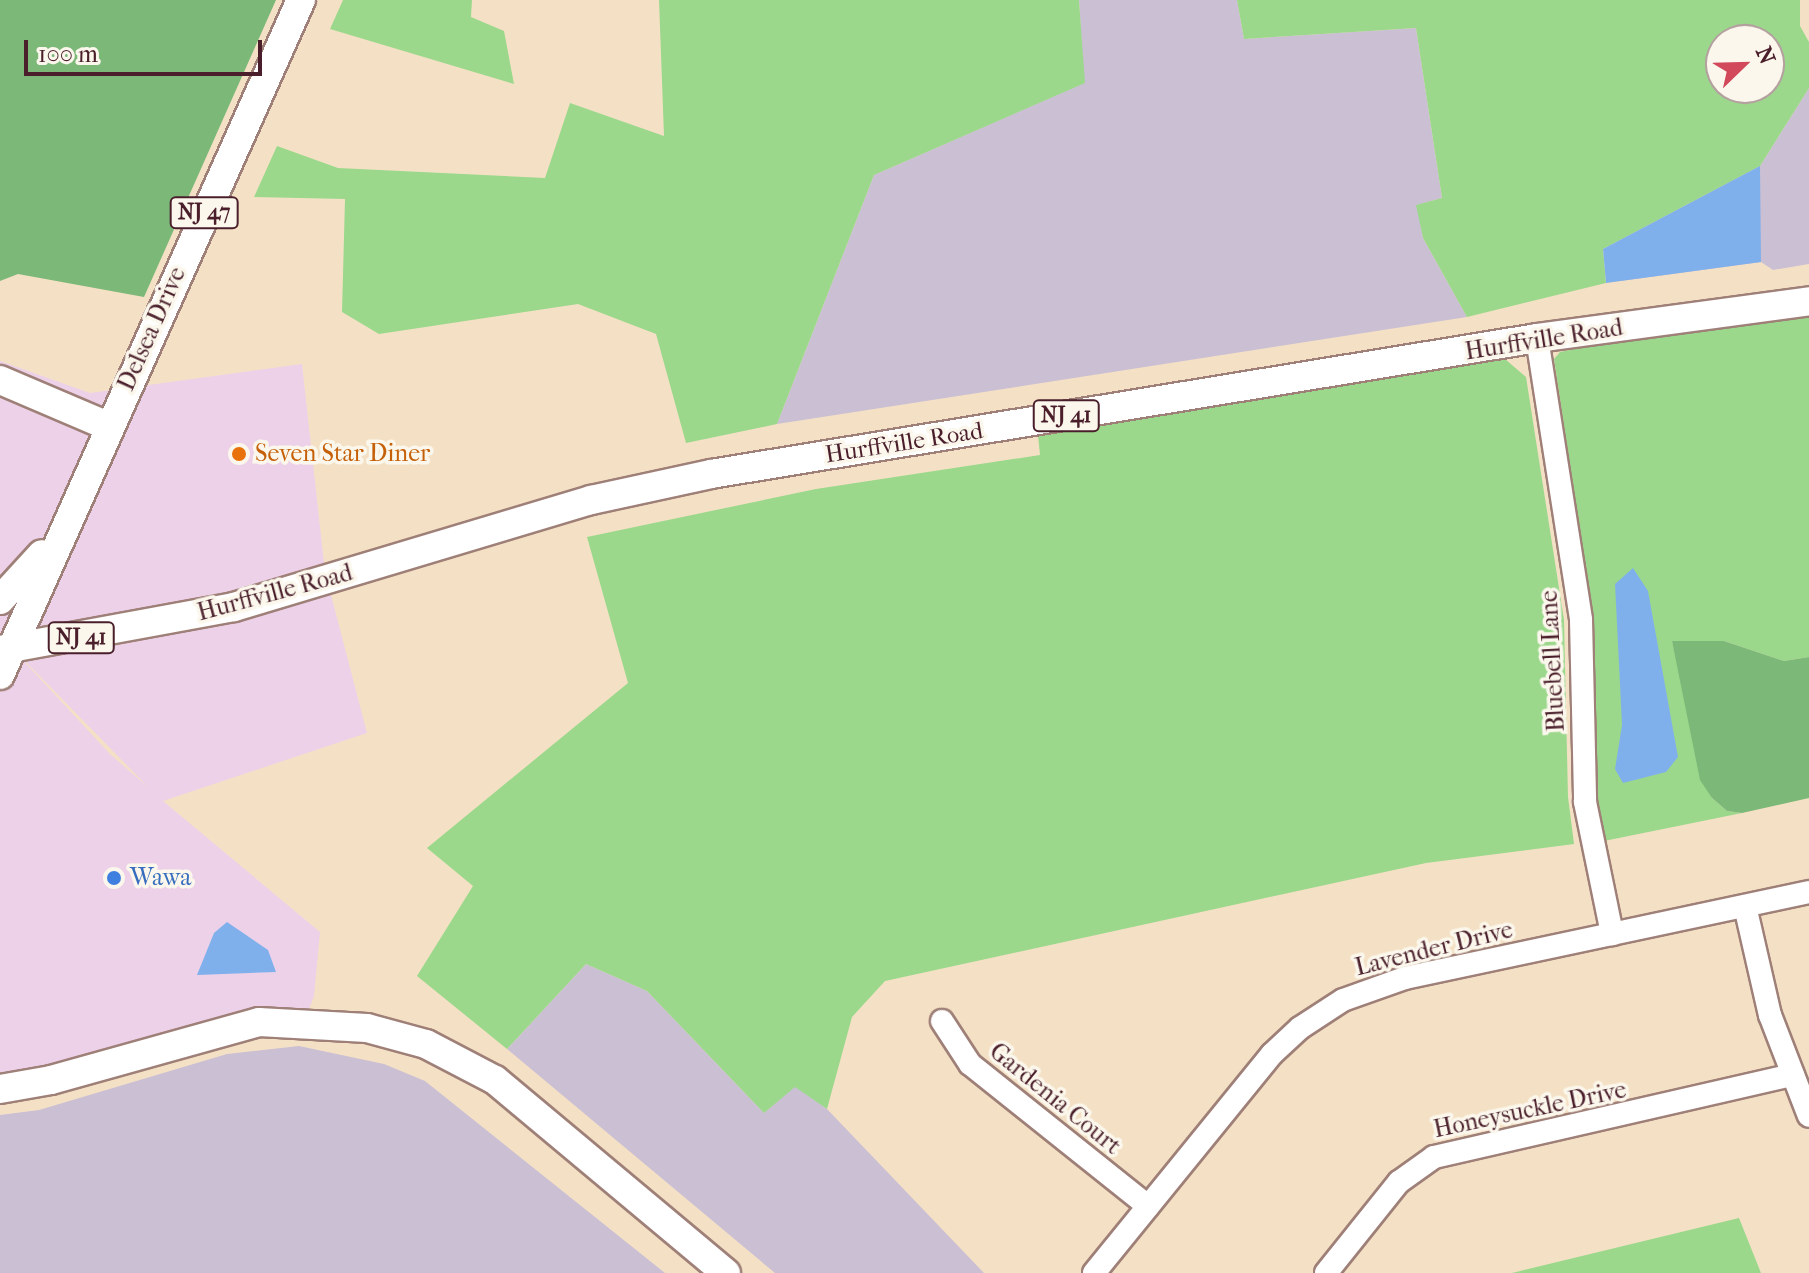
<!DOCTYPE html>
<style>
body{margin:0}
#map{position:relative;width:1809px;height:1273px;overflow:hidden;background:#f4e1c5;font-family:"IM FELL French Canon",serif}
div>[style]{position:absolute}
.built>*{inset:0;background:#ecd1e9}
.industrial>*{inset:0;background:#cbbfd4}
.green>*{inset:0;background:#9bd88c}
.forest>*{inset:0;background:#7cb878}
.water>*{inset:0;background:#80b0eb}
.roads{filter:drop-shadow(2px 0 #9f8078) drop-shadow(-2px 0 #9f8078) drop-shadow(0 2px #9f8078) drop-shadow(0 -2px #9f8078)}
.minor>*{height:22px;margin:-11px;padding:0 11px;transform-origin:11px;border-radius:11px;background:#fff}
.major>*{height:28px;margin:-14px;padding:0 14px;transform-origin:14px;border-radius:14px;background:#fff}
.dots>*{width:22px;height:22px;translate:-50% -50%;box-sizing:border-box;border:4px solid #fbf7ec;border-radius:50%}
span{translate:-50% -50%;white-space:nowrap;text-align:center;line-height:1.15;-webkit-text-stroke:7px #fbf7ec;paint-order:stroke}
.shield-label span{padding:2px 6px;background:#fbf7ec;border:2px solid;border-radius:6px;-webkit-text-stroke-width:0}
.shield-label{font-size:22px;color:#4a1f2b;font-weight:700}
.street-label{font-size:24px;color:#4a1f2b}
.food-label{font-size:24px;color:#c56008}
.left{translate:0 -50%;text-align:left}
.shop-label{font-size:24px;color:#366cbe}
.north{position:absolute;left:1705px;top:24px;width:80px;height:80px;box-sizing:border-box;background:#fbf7ec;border:2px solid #b4a19f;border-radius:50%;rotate:67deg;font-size:22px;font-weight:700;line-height:32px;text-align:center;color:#4a1f2b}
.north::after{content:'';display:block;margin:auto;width:28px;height:36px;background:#d1495b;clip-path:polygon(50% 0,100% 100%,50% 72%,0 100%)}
.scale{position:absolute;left:24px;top:40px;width:238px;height:36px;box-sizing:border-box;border:4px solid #4a1f2b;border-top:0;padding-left:10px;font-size:24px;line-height:28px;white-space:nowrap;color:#4a1f2b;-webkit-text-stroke:6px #fbf7ec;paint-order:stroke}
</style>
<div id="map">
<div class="built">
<div style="clip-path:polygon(evenodd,0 361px,90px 393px,302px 364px,325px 572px,367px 733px,163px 801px,320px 932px,314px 996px,305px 1020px,0 1088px,0 361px,21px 658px,22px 658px,148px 787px,110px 754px,21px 658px)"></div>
</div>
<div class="industrial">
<div style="clip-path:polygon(1079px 0,1237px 0,1244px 39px,1416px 28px,1442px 198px,1417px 205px,1423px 238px,1467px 317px,777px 424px,874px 175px,1084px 83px)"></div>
<div style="clip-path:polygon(1809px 88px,1809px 264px,1773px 270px,1761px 262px,1620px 281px,1609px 246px,1760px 166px)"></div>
<div style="clip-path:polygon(586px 964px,647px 991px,764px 1113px,795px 1086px,827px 1109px,984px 1273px,775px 1273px,507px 1049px)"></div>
<div style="clip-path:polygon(299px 1046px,384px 1064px,425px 1081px,665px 1273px,0 1273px,0 1115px,39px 1110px,227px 1054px)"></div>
</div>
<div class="green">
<div style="clip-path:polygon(343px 0,472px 0,471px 17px,504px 31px,514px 84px,330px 29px)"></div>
<div style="clip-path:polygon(659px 0,1079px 0,1085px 83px,874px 175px,777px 424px,686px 443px,656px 334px,578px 304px,379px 334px,342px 312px,345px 199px,254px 197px,277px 146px,338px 168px,545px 178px,570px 103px,664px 136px)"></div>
<div style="clip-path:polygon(evenodd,1237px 0,1800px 0,1800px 26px,1809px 42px,1809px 88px,1760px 166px,1603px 249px,1606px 283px,1467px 317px,1423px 238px,1416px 205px,1442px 198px,1416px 28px,1244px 39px,1237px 0,1721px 40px,1769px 40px,1769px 88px,1721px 88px,1721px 40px)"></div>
<div style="clip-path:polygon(1809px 314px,1809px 657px,1784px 661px,1724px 641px,1672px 641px,1712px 798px,1727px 811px,1742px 813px,1604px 841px,1596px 797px,1594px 626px,1554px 359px,1560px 352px,1599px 344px)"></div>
<div style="clip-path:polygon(1505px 359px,1526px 377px,1564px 620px,1568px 797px,1574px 844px,1426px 863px,885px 981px,852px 1017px,827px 1109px,795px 1087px,764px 1113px,647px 991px,586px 964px,507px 1049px,417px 976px,473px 886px,427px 848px,628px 683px,587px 537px,816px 489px,1040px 455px,1038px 435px)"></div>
<div style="clip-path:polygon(1739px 1218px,1761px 1273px,1511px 1273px,1512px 1273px)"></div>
</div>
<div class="forest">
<div style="clip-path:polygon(0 0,276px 0,144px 297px,18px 274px,0 281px)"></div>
<div style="clip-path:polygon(1672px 641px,1724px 641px,1784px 661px,1809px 657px,1809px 798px,1742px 813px,1727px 811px,1712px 798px,1700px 780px)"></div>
</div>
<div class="water">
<div style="clip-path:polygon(1760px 166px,1761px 262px,1606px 283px,1603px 249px)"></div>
<div style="clip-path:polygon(1633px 568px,1648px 591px,1678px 757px,1666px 772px,1623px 783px,1615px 769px,1622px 725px,1615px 584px)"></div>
<div style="clip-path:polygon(227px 922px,268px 950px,276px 972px,197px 975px,214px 933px)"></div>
</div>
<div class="roads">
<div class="minor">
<div style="left:1537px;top:338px;width:285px;rotate:81.1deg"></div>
<div style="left:1581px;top:620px;width:182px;rotate:88.7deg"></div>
<div style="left:1585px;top:802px;width:135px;rotate:78.4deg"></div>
<div style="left:1745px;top:906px;width:112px;rotate:77.1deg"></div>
<div style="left:1770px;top:1015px;width:108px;rotate:68.9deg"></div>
<div style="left:942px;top:1021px;width:51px;rotate:56.9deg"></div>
<div style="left:970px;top:1064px;width:228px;rotate:38.6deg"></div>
<div style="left:1094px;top:1273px;width:282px;rotate:-50.9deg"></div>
<div style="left:1272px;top:1054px;width:38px;rotate:-43deg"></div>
<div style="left:1300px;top:1028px;width:51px;rotate:-33.1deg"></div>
<div style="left:1343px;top:1000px;width:66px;rotate:-19.5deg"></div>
<div style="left:1405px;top:978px;width:413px;rotate:-12deg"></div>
<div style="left:1326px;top:1273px;width:117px;rotate:-51.3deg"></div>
<div style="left:1399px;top:1182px;width:43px;rotate:-35.5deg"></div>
<div style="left:1434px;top:1157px;width:368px;rotate:-12.9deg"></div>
</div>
<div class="major">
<div style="left:0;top:380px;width:117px;rotate:23.1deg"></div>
<div style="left:0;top:600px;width:62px;rotate:-47.6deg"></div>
<div style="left:0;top:650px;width:238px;rotate:-10.4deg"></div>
<div style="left:234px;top:607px;width:373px;rotate:-16.7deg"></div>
<div style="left:591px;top:500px;width:123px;rotate:-12.2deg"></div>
<div style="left:711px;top:474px;width:837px;rotate:-9.35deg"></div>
<div style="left:1537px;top:338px;width:275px;rotate:-7.7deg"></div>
<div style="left:0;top:675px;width:739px;rotate:-65.97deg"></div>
<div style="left:0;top:1089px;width:52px;rotate:-10deg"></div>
<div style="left:51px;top:1080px;width:216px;rotate:-15.6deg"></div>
<div style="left:259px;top:1022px;width:108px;rotate:3.2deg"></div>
<div style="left:367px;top:1028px;width:61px;rotate:15.2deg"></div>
<div style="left:426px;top:1044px;width:78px;rotate:27.6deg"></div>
<div style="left:495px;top:1080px;width:301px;rotate:39.9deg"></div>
</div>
</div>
<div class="dots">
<div style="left:239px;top:454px;background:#e8710a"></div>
<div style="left:114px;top:878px;background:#3f7fe0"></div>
</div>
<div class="shield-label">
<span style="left:204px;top:213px">NJ 47</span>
<span style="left:1066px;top:416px">NJ 41</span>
<span style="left:81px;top:638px">NJ 41</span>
</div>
<div class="street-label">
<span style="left:152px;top:329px;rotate:-66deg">Delsea Drive</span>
<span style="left:1544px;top:340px;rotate:-9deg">Hurffville Road</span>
<span style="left:904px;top:443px;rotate:-9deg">Hurffville Road</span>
<span style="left:275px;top:593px;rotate:-15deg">Hurffville Road</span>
<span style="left:1553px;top:661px;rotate:-93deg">Bluebell Lane</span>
<span style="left:1434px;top:949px;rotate:-14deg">Lavender Drive</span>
<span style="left:1055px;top:1099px;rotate:39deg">Gardenia Court</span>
<span style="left:1530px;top:1110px;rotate:-12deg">Honeysuckle Drive</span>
</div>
<div class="food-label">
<span class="left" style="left:255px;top:454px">Seven Star Diner</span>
</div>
<div class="shop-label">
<span class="left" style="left:130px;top:878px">Wawa</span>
</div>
<div class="north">N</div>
<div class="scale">100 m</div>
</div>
